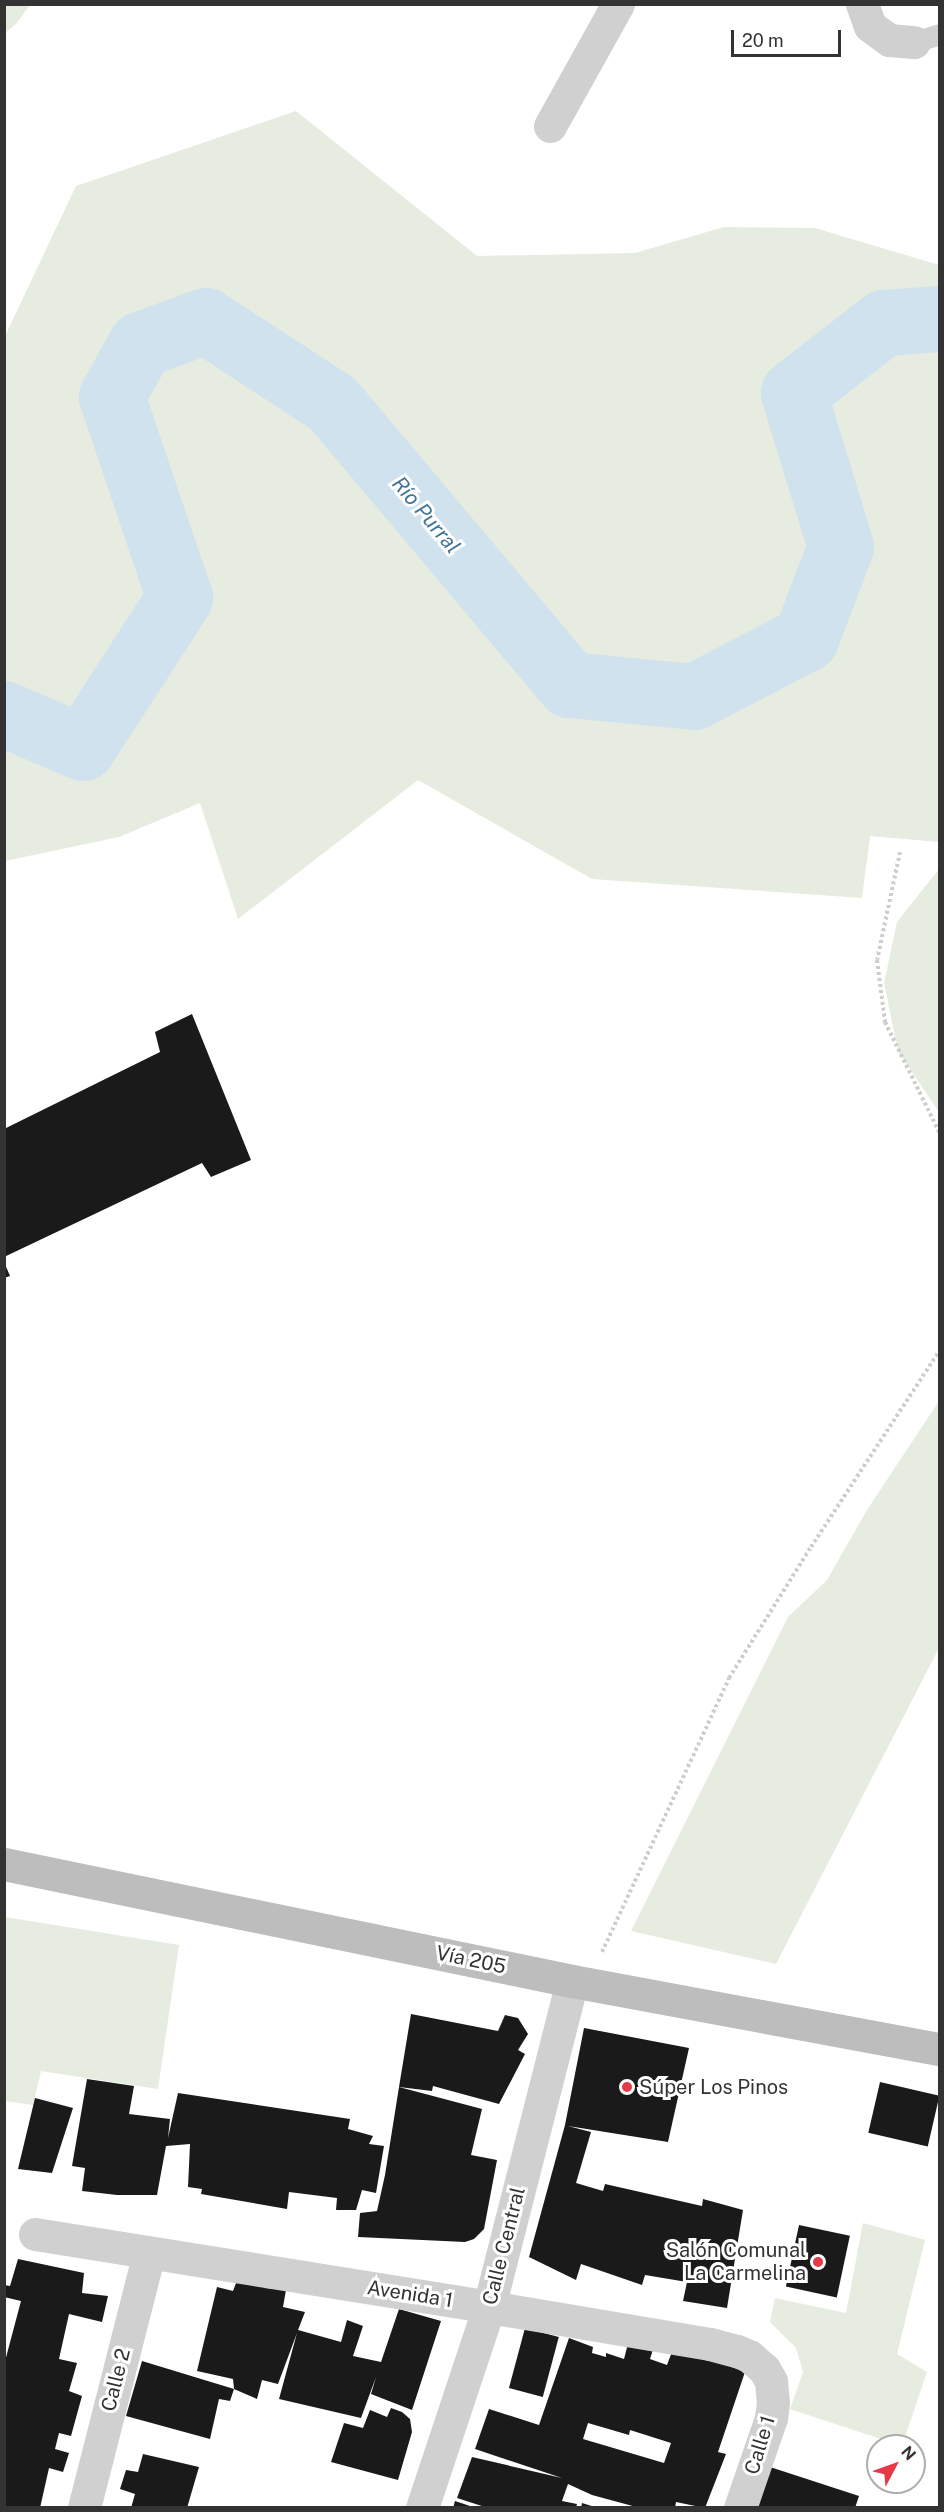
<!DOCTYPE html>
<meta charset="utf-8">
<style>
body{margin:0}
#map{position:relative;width:944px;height:2512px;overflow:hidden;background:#fff;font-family:"Public Sans",sans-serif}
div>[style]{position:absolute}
.green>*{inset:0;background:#e6ecdf}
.river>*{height:66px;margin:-33px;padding:0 33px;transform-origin:33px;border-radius:33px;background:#cfe2ee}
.building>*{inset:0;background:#1a1a1a;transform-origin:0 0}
.path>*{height:4px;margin-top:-2px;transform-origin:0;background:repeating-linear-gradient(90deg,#cdcdcd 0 3px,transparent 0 6px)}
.service>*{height:21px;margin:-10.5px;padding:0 10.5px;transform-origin:10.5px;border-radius:10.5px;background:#d0d0d0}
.minor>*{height:33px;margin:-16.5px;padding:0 16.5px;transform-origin:16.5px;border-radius:16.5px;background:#d0d0d0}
.secondary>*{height:33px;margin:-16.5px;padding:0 16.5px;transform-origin:16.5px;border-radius:16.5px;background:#bdbdbd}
.dots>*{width:16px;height:16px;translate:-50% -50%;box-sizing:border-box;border:3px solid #fff;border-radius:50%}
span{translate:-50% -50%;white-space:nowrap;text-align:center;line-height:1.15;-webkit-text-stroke:6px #fff;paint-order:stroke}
.street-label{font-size:20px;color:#333}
.poi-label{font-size:20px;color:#333}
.left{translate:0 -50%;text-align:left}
.right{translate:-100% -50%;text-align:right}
.water-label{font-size:21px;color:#3f7597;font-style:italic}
.frame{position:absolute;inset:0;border:6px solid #333;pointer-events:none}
.north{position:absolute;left:866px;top:2434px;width:60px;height:60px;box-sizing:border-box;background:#fff;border:2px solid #adadad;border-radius:50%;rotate:49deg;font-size:16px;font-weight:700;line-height:24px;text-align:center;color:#333}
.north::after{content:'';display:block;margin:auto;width:21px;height:27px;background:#e63946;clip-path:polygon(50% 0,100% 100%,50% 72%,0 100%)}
.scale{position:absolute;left:731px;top:30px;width:110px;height:27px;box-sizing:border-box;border:3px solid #333;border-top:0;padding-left:8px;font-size:18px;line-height:21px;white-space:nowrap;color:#333;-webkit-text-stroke:4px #fff;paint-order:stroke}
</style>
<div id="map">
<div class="green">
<div style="clip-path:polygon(5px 4px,30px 5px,16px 24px,5px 33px)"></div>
<div style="clip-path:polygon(296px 111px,477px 256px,635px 253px,724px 227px,815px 228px,939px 265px,939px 842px,870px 836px,862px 898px,592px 879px,418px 780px,238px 919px,200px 803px,119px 837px,5px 861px,5px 336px,76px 186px)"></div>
<div style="clip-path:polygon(939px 869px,939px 1112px,898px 1051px,884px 983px,897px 922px)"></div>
<div style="clip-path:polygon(939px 1401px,939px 1648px,776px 1964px,631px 1931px,788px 1617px,827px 1580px,867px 1510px)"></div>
<div style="clip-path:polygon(5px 1917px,179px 1945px,158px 2089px,41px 2071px,33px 2105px,5px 2101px)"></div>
<div style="clip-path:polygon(863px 2223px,925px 2240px,897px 2354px,927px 2372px,902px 2446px,790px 2409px,803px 2372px,796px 2348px,770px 2322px,775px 2298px,846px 2313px)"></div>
</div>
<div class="river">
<div style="left:4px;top:714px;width:86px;rotate:23.3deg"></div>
<div style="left:83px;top:748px;width:179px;rotate:-57.1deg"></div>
<div style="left:180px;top:598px;width:212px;rotate:-108.7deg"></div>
<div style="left:112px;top:397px;width:60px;rotate:-60.9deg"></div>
<div style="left:141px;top:345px;width:69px;rotate:-20.3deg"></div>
<div style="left:206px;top:321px;width:152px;rotate:33.2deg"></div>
<div style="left:333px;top:404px;width:368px;rotate:49.9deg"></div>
<div style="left:570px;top:685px;width:125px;rotate:5.5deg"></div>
<div style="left:694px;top:697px;width:126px;rotate:-27.4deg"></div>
<div style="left:806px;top:639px;width:98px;rotate:-69.2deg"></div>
<div style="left:841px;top:547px;width:161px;rotate:-107deg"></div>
<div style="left:794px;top:393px;width:114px;rotate:-37.9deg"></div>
<div style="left:884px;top:323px;width:56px;rotate:-4.1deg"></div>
</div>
<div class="building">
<div style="clip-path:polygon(192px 1014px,251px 1160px,211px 1177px,202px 1163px,4px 1257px,4px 1129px,160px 1052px,155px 1032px)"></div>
<div style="clip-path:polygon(4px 1262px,10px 1276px,4px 1278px)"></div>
<div style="clip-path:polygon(411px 2014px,498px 2031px,505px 2015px,518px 2018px,528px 2034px,518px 2050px,525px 2054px,499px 2104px,433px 2086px,432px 2091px,399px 2087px)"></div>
<div style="clip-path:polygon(584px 2028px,689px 2048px,668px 2142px,568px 2126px,591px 2132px,576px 2183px,603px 2191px,605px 2184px,702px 2206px,703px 2199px,743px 2210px,727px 2308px,683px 2301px,687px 2282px,645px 2275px,642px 2285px,581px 2264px,576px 2280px,529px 2257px,565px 2125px)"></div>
<div style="clip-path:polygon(87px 2079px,134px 2086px,129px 2114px,170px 2119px,168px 2138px,178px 2093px,350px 2119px,348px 2129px,373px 2136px,369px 2144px,384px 2146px,376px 2193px,362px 2190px,356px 2210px,336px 2210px,337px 2198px,289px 2192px,287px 2209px,201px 2194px,202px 2189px,188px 2187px,190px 2144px,166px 2146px,157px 2195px,117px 2195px,82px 2191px,85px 2168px,72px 2166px)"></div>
<div style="left:880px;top:2082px;width:61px;height:52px;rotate:13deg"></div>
<div style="clip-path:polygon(399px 2087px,482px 2109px,471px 2155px,497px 2160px,484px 2229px,474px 2239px,465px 2242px,358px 2237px,360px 2213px,377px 2211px,385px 2175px)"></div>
<div style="clip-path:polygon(35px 2098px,73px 2108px,52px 2173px,18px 2169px)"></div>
<div style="left:799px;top:2225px;width:52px;height:63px;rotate:12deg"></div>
<div style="clip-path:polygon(18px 2259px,84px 2273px,82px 2293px,108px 2296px,102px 2322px,69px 2314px,59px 2359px,77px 2363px,69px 2391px,82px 2396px,71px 2436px,59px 2433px,55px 2449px,69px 2453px,63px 2472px,49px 2468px,40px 2508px,4px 2508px,4px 2365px,21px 2301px,4px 2297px,4px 2285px,10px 2286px)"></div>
<div style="clip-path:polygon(241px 2270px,270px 2273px,265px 2288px,286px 2290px,283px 2307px,305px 2312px,298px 2330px,341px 2342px,347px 2320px,363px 2326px,353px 2356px,381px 2362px,399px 2309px,441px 2321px,412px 2410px,371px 2394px,376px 2377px,361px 2418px,279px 2399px,297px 2333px,278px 2384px,262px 2380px,257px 2399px,234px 2389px,230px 2401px,219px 2399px,210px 2439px,126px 2416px,142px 2361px,234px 2389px,233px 2379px,197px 2371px,217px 2287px,233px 2291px)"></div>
<div style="left:525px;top:2328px;width:35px;height:62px;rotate:15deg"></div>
<div style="clip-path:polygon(evenodd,631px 2332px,656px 2340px,650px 2359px,667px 2365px,676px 2341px,747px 2366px,718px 2452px,726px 2454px,705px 2508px,676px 2502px,675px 2508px,640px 2508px,592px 2495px,568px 2484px,562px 2501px,577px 2504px,576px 2508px,488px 2508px,457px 2498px,472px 2457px,562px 2478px,475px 2449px,489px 2409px,539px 2425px,569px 2338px,593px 2347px,592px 2353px,606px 2357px,606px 2353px,624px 2359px,631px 2332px,588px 2423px,629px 2435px,630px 2430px,671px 2443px,664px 2463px,583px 2439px,588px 2423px)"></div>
<div style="clip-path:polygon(391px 2408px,402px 2412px,410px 2419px,412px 2432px,398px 2480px,331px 2462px,344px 2423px,363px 2428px,370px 2410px,387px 2417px)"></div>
<div style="clip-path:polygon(143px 2454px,199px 2467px,187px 2508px,131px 2508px,135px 2494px,120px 2489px,126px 2470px,138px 2472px)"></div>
<div style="clip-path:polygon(767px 2466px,859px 2496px,855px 2508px,756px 2508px)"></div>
<div style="clip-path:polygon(455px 2501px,473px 2507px,473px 2508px,453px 2508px)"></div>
<div style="clip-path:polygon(582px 2503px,595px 2507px,595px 2508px,581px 2508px)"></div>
</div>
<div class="path">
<div style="left:900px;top:852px;width:110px;rotate:102deg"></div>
<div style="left:877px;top:960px;width:63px;rotate:82.6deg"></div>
<div style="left:885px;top:1022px;width:125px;rotate:63.8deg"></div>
<div style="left:602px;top:1952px;width:302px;rotate:-65.1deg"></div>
<div style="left:729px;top:1678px;width:155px;rotate:-58deg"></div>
<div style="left:811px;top:1547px;width:235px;rotate:-56.8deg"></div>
</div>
<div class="service">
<div style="left:914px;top:42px;width:27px;rotate:-17deg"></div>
</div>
<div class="minor">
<div style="left:862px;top:4px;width:23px;rotate:70deg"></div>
<div style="left:870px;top:26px;width:24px;rotate:36deg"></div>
<div style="left:889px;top:40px;width:25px;rotate:5deg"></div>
<div style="left:550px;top:126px;width:140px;rotate:-60.9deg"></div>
<div style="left:35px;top:2234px;width:460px;rotate:9.1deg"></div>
<div style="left:489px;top:2307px;width:224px;rotate:9.5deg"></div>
<div style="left:710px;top:2344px;width:28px;rotate:15deg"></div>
<div style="left:737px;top:2351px;width:13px;rotate:23deg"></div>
<div style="left:749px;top:2356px;width:20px;rotate:41deg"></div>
<div style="left:764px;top:2369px;width:14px;rotate:60deg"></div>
<div style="left:771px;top:2381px;width:21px;rotate:85deg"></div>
<div style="left:773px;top:2402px;width:16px;rotate:97deg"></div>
<div style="left:771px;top:2418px;width:95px;rotate:109deg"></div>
<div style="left:84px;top:2508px;width:263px;rotate:-75.7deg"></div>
<div style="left:422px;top:2508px;width:212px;rotate:-71.6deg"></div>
<div style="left:489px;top:2307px;width:336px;rotate:-75.7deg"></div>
</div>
<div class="secondary">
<div style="left:4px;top:1864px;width:580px;rotate:11.64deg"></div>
<div style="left:572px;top:1981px;width:374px;rotate:10.5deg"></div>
</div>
<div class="dots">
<div style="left:627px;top:2087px;background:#e63946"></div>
<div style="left:818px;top:2262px;background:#e63946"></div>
</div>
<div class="street-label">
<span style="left:471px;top:1960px;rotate:12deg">Vía 205</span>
<span style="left:504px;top:2246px;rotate:-76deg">Calle Central</span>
<span style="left:410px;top:2294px;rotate:9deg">Avenida 1</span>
<span style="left:116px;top:2380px;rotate:-76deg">Calle 2</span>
<span style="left:760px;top:2445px;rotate:-73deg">Calle 1</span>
</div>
<div class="poi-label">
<span class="left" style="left:639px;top:2087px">Súper Los Pinos</span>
<span class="right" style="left:806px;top:2262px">Salón Comunal<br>La Carmelina</span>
</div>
<div class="water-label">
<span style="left:426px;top:515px;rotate:50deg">Río Purral</span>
</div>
<div class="frame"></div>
<div class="north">N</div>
<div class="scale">20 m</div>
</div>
